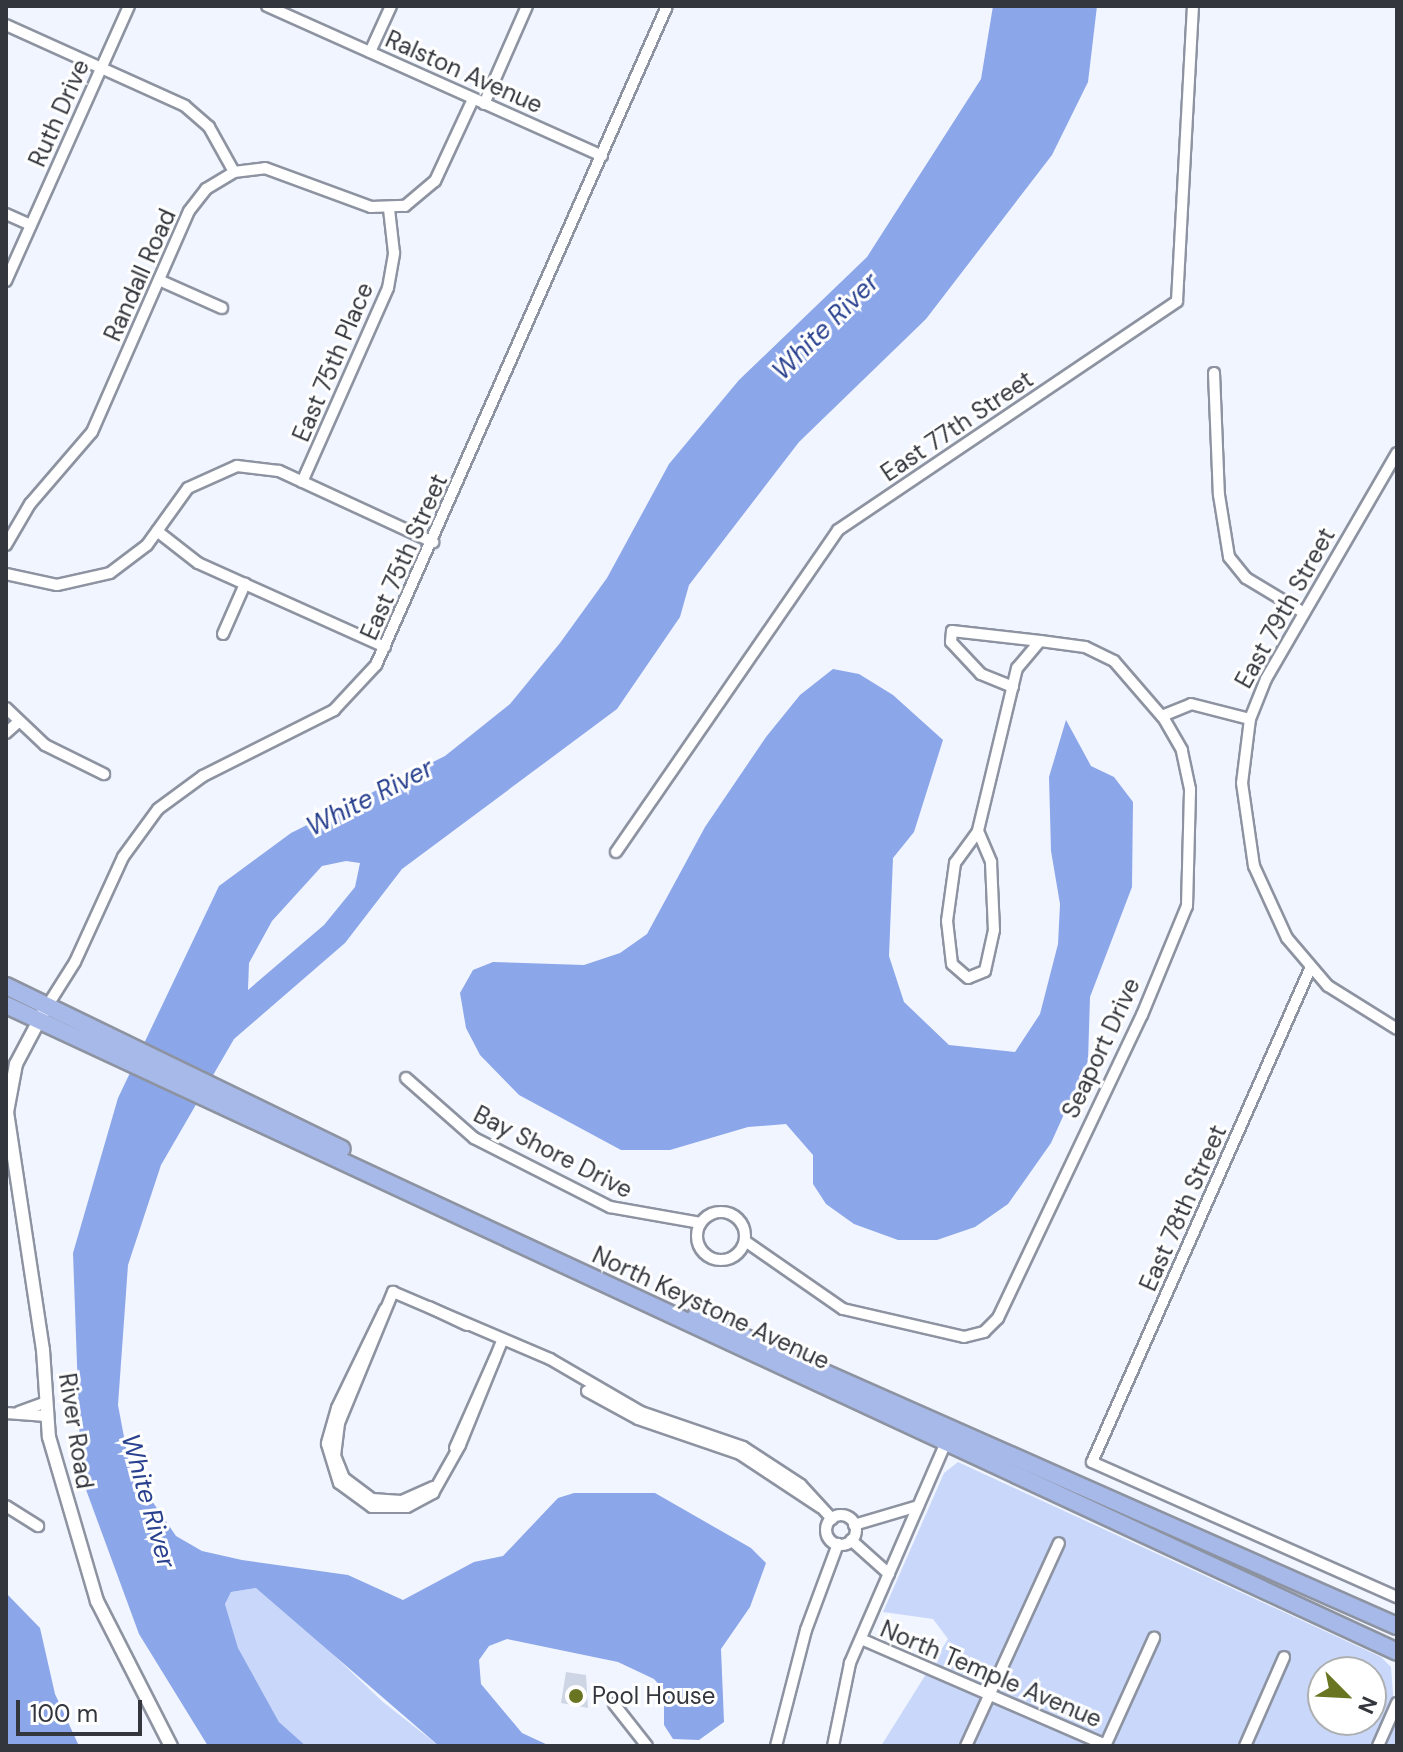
<!DOCTYPE html>
<style>
body{margin:0}
#map{position:relative;width:1403px;height:1752px;overflow:hidden;background:#f1f5ff;font-family:"DM Sans",sans-serif}
div>[style]{position:absolute}
.green>*{inset:0;background:#c9d8fa}
.water>*{inset:0;background:#8ca6ea}
.building>*{inset:0;background:#ced5e4}
.roads{filter:drop-shadow(2px 0 #8d93a1) drop-shadow(-2px 0 #8d93a1) drop-shadow(0 2px #8d93a1) drop-shadow(0 -2px #8d93a1)}
.minor>*{height:10px;margin:-5px;padding:0 5px;transform-origin:5px;border-radius:5px;background:#fff}
.minor>.ring{margin:-5px;padding:0;box-sizing:content-box;background:none;border:10px solid #fff;border-radius:50%}
.tertiary>*{height:12px;margin:-6px;padding:0 6px;transform-origin:6px;border-radius:6px;background:#fff}
.primary>*{height:16px;margin:-8px;padding:0 8px;transform-origin:8px;border-radius:8px;background:#a7b9e8}
.dots>*{width:22px;height:22px;translate:-50% -50%;box-sizing:border-box;border:4px solid #fff;border-radius:50%}
span{translate:-50% -50%;white-space:nowrap;text-align:center;line-height:1.15;-webkit-text-stroke:6px #fff;paint-order:stroke}
.street-label{font-size:24px;color:#33363c}
.poi-label{font-size:24px;color:#33363c}
.left{translate:0 -50%;text-align:left}
.water-label{font-size:26px;color:#29418f;font-style:italic}
.frame{position:absolute;inset:0;border:8px solid #33363c;pointer-events:none}
.north{position:absolute;left:1307px;top:1656px;width:80px;height:80px;box-sizing:border-box;background:#fff;border:2px solid #adafb1;border-radius:50%;rotate:114deg;font-size:22px;font-weight:700;line-height:32px;text-align:center;color:#33363c}
.north::after{content:'';display:block;margin:auto;width:28px;height:36px;background:#697521;clip-path:polygon(50% 0,100% 100%,50% 72%,0 100%)}
.scale{position:absolute;left:16px;top:1700px;width:126px;height:36px;box-sizing:border-box;border:4px solid #33363c;border-top:0;padding-left:10px;font-size:24px;line-height:28px;white-space:nowrap;color:#33363c;-webkit-text-stroke:6px #fff;paint-order:stroke}
</style>
<div id="map">
<div class="green">
<div style="clip-path:polygon(evenodd,958px 1462px,1381px 1657px,1391px 1667px,1397px 1746px,881px 1746px,948px 1639px,933px 1619px,883px 1612px,944px 1473px,958px 1462px,1323px 1672px,1371px 1672px,1371px 1720px,1323px 1720px,1323px 1672px)"></div>
<div style="clip-path:polygon(256px 1588px,279px 1603px,383px 1702px,439px 1746px,306px 1746px,279px 1722px,238px 1649px,225px 1604px,231px 1592px)"></div>
</div>
<div class="water">
<div style="clip-path:polygon(evenodd,993px 6px,1097px 6px,1088px 82px,1052px 155px,926px 319px,799px 442px,689px 585px,680px 617px,617px 709px,402px 869px,345px 943px,234px 1039px,161px 1165px,128px 1265px,118px 1405px,130px 1469px,176px 1536px,202px 1551px,242px 1560px,348px 1575px,403px 1600px,474px 1562px,503px 1556px,558px 1498px,574px 1493px,655px 1493px,751px 1548px,766px 1563px,750px 1607px,721px 1649px,724px 1722px,699px 1740px,673px 1739px,664px 1725px,664px 1690px,654px 1679px,618px 1662px,507px 1639px,489px 1646px,479px 1660px,481px 1684px,522px 1733px,550px 1746px,439px 1746px,256px 1588px,231px 1592px,225px 1604px,238px 1648px,279px 1722px,306px 1746px,208px 1746px,139px 1634px,81px 1476px,73px 1253px,118px 1098px,219px 886px,291px 833px,445px 756px,510px 704px,560px 643px,607px 578px,669px 464px,739px 380px,867px 257px,981px 79px,993px 6px,346px 861px,360px 863px,355px 887px,324px 925px,248px 990px,249px 963px,272px 921px,322px 866px,346px 861px)"></div>
<div style="clip-path:polygon(833px 669px,859px 674px,893px 695px,943px 740px,914px 832px,893px 858px,889px 956px,904px 1002px,949px 1045px,1015px 1052px,1040px 1014px,1058px 944px,1060px 904px,1051px 851px,1049px 777px,1066px 720px,1091px 766px,1114px 777px,1133px 802px,1132px 887px,1090px 997px,1088px 1061px,1051px 1143px,1008px 1204px,975px 1227px,937px 1240px,898px 1240px,854px 1224px,826px 1204px,813px 1184px,813px 1155px,786px 1124px,748px 1127px,670px 1150px,621px 1150px,519px 1095px,480px 1055px,466px 1028px,460px 993px,473px 970px,493px 962px,584px 965px,620px 953px,647px 934px,705px 827px,766px 737px,800px 695px)"></div>
<div style="clip-path:polygon(6px 1593px,40px 1628px,55px 1694px,79px 1746px,6px 1746px)"></div>
</div>
<div class="building">
<div style="clip-path:polygon(566px 1672px,586px 1675px,588px 1708px,561px 1703px)"></div>
</div>
<div class="roads">
<div class="minor">
<div style="left:267px;top:6px;width:367px;rotate:24.1deg"></div>
<div style="left:6px;top:25px;width:196px;rotate:24.3deg"></div>
<div style="left:185px;top:106px;width:32px;rotate:41deg"></div>
<div style="left:209px;top:127px;width:51px;rotate:60.9deg"></div>
<div style="left:370px;top:52px;width:51px;rotate:-65.5deg"></div>
<div style="left:484px;top:104px;width:107px;rotate:-66.3deg"></div>
<div style="left:6px;top:214px;width:27px;rotate:24deg"></div>
<div style="left:159px;top:280px;width:69px;rotate:24deg"></div>
<div style="left:6px;top:281px;width:301px;rotate:-65.9deg"></div>
<div style="left:1214px;top:373px;width:122px;rotate:87.7deg"></div>
<div style="left:1219px;top:495px;width:63px;rotate:80.8deg"></div>
<div style="left:1229px;top:557px;width:27px;rotate:51deg"></div>
<div style="left:1246px;top:578px;width:64px;rotate:31deg"></div>
<div style="left:1397px;top:453px;width:261px;rotate:120.1deg"></div>
<div style="left:1266px;top:679px;width:43px;rotate:111.8deg"></div>
<div style="left:1250px;top:719px;width:64px;rotate:97.1deg"></div>
<div style="left:1242px;top:783px;width:84px;rotate:81.8deg"></div>
<div style="left:1254px;top:866px;width:79px;rotate:65.4deg"></div>
<div style="left:1287px;top:938px;width:63px;rotate:49.5deg"></div>
<div style="left:1328px;top:986px;width:81px;rotate:31.9deg"></div>
<div style="left:302px;top:482px;width:212px;rotate:-66.1deg"></div>
<div style="left:388px;top:288px;width:36px;rotate:-80deg"></div>
<div style="left:394px;top:253px;width:44px;rotate:-96.5deg"></div>
<div style="left:157px;top:531px;width:52px;rotate:38deg"></div>
<div style="left:198px;top:563px;width:205px;rotate:24.2deg"></div>
<div style="left:6px;top:545px;width:48px;rotate:-59.7deg"></div>
<div style="left:30px;top:504px;width:95px;rotate:-49.3deg"></div>
<div style="left:92px;top:432px;width:241px;rotate:-66.3deg"></div>
<div style="left:189px;top:211px;width:28px;rotate:-52deg"></div>
<div style="left:206px;top:189px;width:33px;rotate:-31deg"></div>
<div style="left:234px;top:172px;width:31px;rotate:-7deg"></div>
<div style="left:265px;top:168px;width:113px;rotate:20.2deg"></div>
<div style="left:371px;top:207px;width:34px;rotate:-2deg"></div>
<div style="left:405px;top:206px;width:39px;rotate:-40deg"></div>
<div style="left:435px;top:181px;width:90px;rotate:-65.1deg"></div>
<div style="left:6px;top:574px;width:52px;rotate:12.2deg"></div>
<div style="left:57px;top:585px;width:54px;rotate:-12.8deg"></div>
<div style="left:110px;top:573px;width:46px;rotate:-37.1deg"></div>
<div style="left:147px;top:545px;width:70px;rotate:-54.3deg"></div>
<div style="left:188px;top:488px;width:54px;rotate:-24.2deg"></div>
<div style="left:237px;top:466px;width:42px;rotate:6.8deg"></div>
<div style="left:279px;top:471px;width:170px;rotate:24.8deg"></div>
<div style="left:223px;top:634px;width:55px;rotate:-66.3deg"></div>
<div style="left:1013px;top:687px;width:35px;rotate:-158deg"></div>
<div style="left:981px;top:674px;width:44px;rotate:-133.2deg"></div>
<div style="left:951px;top:642px;width:11px;rotate:-85deg"></div>
<div style="left:952px;top:631px;width:89px;rotate:6.5deg"></div>
<div style="left:6px;top:708px;width:54px;rotate:43.5deg"></div>
<div style="left:45px;top:745px;width:66px;rotate:26.2deg"></div>
<div style="left:1162px;top:716px;width:31px;rotate:-22deg"></div>
<div style="left:1191px;top:704px;width:61px;rotate:14.3deg"></div>
<div style="left:6px;top:733px;width:15px;rotate:-42deg"></div>
<div style="left:978px;top:831px;width:34px;rotate:67deg"></div>
<div style="left:991px;top:862px;width:68px;rotate:87.5deg"></div>
<div style="left:994px;top:930px;width:42px;rotate:102.4deg"></div>
<div style="left:985px;top:971px;width:18px;rotate:158deg"></div>
<div style="left:968px;top:978px;width:21px;rotate:-139deg"></div>
<div style="left:952px;top:964px;width:43px;rotate:-96.6deg"></div>
<div style="left:947px;top:921px;width:59px;rotate:-82.1deg"></div>
<div style="left:955px;top:863px;width:39px;rotate:-54deg"></div>
<div style="left:616px;top:852px;width:391px;rotate:-55.4deg"></div>
<div style="left:838px;top:530px;width:409px;rotate:-34deg"></div>
<div style="left:1177px;top:301px;width:295px;rotate:-86.9deg"></div>
<div style="left:1310px;top:969px;width:539px;rotate:113.85deg"></div>
<div style="left:1092px;top:1462px;width:334px;rotate:23.9deg"></div>
<div style="left:46px;top:1008px;width:54px;rotate:-57.8deg"></div>
<div style="left:75px;top:962px;width:115px;rotate:-65.4deg"></div>
<div style="left:123px;top:857px;width:59px;rotate:-53.9deg"></div>
<div style="left:158px;top:809px;width:56px;rotate:-36.3deg"></div>
<div style="left:203px;top:776px;width:147px;rotate:-26.7deg"></div>
<div style="left:334px;top:710px;width:62px;rotate:-47deg"></div>
<div style="left:376px;top:665px;width:720px;rotate:-66.17deg"></div>
<div style="left:406px;top:1078px;width:91px;rotate:41.4deg"></div>
<div style="left:474px;top:1138px;width:153px;rotate:26.9deg"></div>
<div style="left:610px;top:1207px;width:92px;rotate:10deg"></div>
<div class="ring" style="left:697px;top:1212px;width:38px;height:38px"></div>
<div style="left:745px;top:1241px;width:119px;rotate:34.8deg"></div>
<div style="left:843px;top:1309px;width:124px;rotate:13deg"></div>
<div style="left:964px;top:1337px;width:21px;rotate:-14deg"></div>
<div style="left:984px;top:1332px;width:20px;rotate:-45deg"></div>
<div style="left:998px;top:1318px;width:335px;rotate:-64.6deg"></div>
<div style="left:1142px;top:1015px;width:118px;rotate:-67.6deg"></div>
<div style="left:1187px;top:906px;width:117px;rotate:-88.5deg"></div>
<div style="left:1190px;top:789px;width:40px;rotate:-102deg"></div>
<div style="left:1182px;top:750px;width:34px;rotate:-120deg"></div>
<div style="left:1165px;top:720px;width:78px;rotate:-130.8deg"></div>
<div style="left:1114px;top:661px;width:32px;rotate:-154deg"></div>
<div style="left:1085px;top:647px;width:45px;rotate:-172.4deg"></div>
<div style="left:1040px;top:641px;width:35px;rotate:130deg"></div>
<div style="left:1017px;top:668px;width:168px;rotate:103.5deg"></div>
<div style="left:429px;top:1307px;width:42px;rotate:25.3deg"></div>
<div style="left:385px;top:1309px;width:110px;rotate:115.9deg"></div>
<div style="left:337px;top:1408px;width:37px;rotate:106deg"></div>
<div style="left:327px;top:1444px;width:41px;rotate:72.9deg"></div>
<div style="left:339px;top:1483px;width:41px;rotate:36deg"></div>
<div style="left:372px;top:1507px;width:35px"></div>
<div style="left:407px;top:1507px;width:30px;rotate:-28deg"></div>
<div style="left:433px;top:1493px;width:55px;rotate:-60.6deg"></div>
<div style="left:460px;top:1445px;width:112px;rotate:-68deg"></div>
<div style="left:587px;top:1391px;width:58px;rotate:28.8deg"></div>
<div style="left:638px;top:1419px;width:108px;rotate:18.9deg"></div>
<div style="left:740px;top:1454px;width:96px;rotate:33.5deg"></div>
<div style="left:19px;top:1412px;width:27px;rotate:-20deg"></div>
<div style="left:6px;top:1413px;width:40px;rotate:4.3deg"></div>
<div style="left:455px;top:1448px;width:98px;rotate:-66deg"></div>
<div style="left:433px;top:1487px;width:35px;rotate:156deg"></div>
<div style="left:401px;top:1501px;width:29px;rotate:-176deg"></div>
<div style="left:372px;top:1499px;width:35px;rotate:-143deg"></div>
<div style="left:344px;top:1478px;width:24px;rotate:-112deg"></div>
<div style="left:335px;top:1456px;width:33px;rotate:-83deg"></div>
<div style="left:339px;top:1423px;width:142px;rotate:-67.6deg"></div>
<div style="left:393px;top:1292px;width:171px;rotate:23.1deg"></div>
<div style="left:550px;top:1359px;width:105px;rotate:30.2deg"></div>
<div style="left:641px;top:1412px;width:108px;rotate:18.9deg"></div>
<div style="left:743px;top:1447px;width:69px;rotate:33.2deg"></div>
<div style="left:801px;top:1485px;width:46px;rotate:47.6deg"></div>
<div style="left:6px;top:1506px;width:38px;rotate:32deg"></div>
<div class="ring" style="left:826px;top:1515px;width:20px;height:20px"></div>
<div style="left:854px;top:1525px;width:67px;rotate:-16.5deg"></div>
<div style="left:851px;top:1540px;width:51px;rotate:41.8deg"></div>
<div style="left:861px;top:1639px;width:267px;rotate:23.4deg"></div>
<div style="left:614px;top:1704px;width:53px;rotate:51.8deg"></div>
<div style="left:776px;top:1746px;width:120px;rotate:-75.5deg"></div>
<div style="left:806px;top:1630px;width:92px;rotate:-69.6deg"></div>
<div style="left:833px;top:1746px;width:85px;rotate:-78.4deg"></div>
<div style="left:850px;top:1663px;width:239px;rotate:-66.5deg"></div>
<div style="left:966px;top:1746px;width:223px;rotate:-65.4deg"></div>
<div style="left:1105px;top:1746px;width:119px;rotate:-65.6deg"></div>
<div style="left:1245px;top:1746px;width:97px;rotate:-66.3deg"></div>
<div style="left:1378px;top:1746px;width:47px;rotate:-66.2deg"></div>
</div>
<div class="tertiary">
<div style="left:43px;top:1013px;width:58px;rotate:117.9deg"></div>
<div style="left:16px;top:1064px;width:49px;rotate:100.6deg"></div>
<div style="left:7px;top:1112px;width:241px;rotate:81.4deg"></div>
<div style="left:43px;top:1350px;width:87px;rotate:86.1deg"></div>
<div style="left:49px;top:1437px;width:171px;rotate:73.7deg"></div>
<div style="left:97px;top:1601px;width:163px;rotate:63deg"></div>
</div>
<div class="primary">
<div style="left:6px;top:986px;width:373px;rotate:25.9deg"></div>
<div style="left:6px;top:1005px;width:1534px;rotate:24.94deg"></div>
<div style="left:696px;top:1316px;width:766px;rotate:23.86deg"></div>
</div>
</div>
<div class="dots">
<div style="left:576px;top:1696px;background:#697521"></div>
</div>
<div class="street-label">
<span style="left:464px;top:72px;rotate:24deg">Ralston Avenue</span>
<span style="left:59px;top:113px;rotate:-66deg">Ruth Drive</span>
<span style="left:140px;top:275px;rotate:-66deg">Randall Road</span>
<span style="left:333px;top:362px;rotate:-67deg">East 75th Place</span>
<span style="left:957px;top:426px;rotate:-34deg">East 77th Street</span>
<span style="left:404px;top:557px;rotate:-66deg">East 75th Street</span>
<span style="left:1285px;top:608px;rotate:-61deg">East 79th Street</span>
<span style="left:1101px;top:1048px;rotate:-65deg">Seaport Drive</span>
<span style="left:553px;top:1152px;rotate:27deg">Bay Shore Drive</span>
<span style="left:1183px;top:1208px;rotate:-66deg">East 78th Street</span>
<span style="left:711px;top:1308px;rotate:25deg">North Keystone Avenue</span>
<span style="left:76px;top:1431px;rotate:81deg">River Road</span>
<span style="left:991px;top:1674px;rotate:23deg">North Temple Avenue</span>
</div>
<div class="poi-label">
<span class="left" style="left:592px;top:1696px">Pool House</span>
</div>
<div class="water-label">
<span style="left:826px;top:327px;rotate:-45deg">White River</span>
<span style="left:370px;top:798px;rotate:-27deg">White River</span>
<span style="left:148px;top:1501px;rotate:74deg">White River</span>
</div>
<div class="frame"></div>
<div class="north">N</div>
<div class="scale">100 m</div>
</div>
